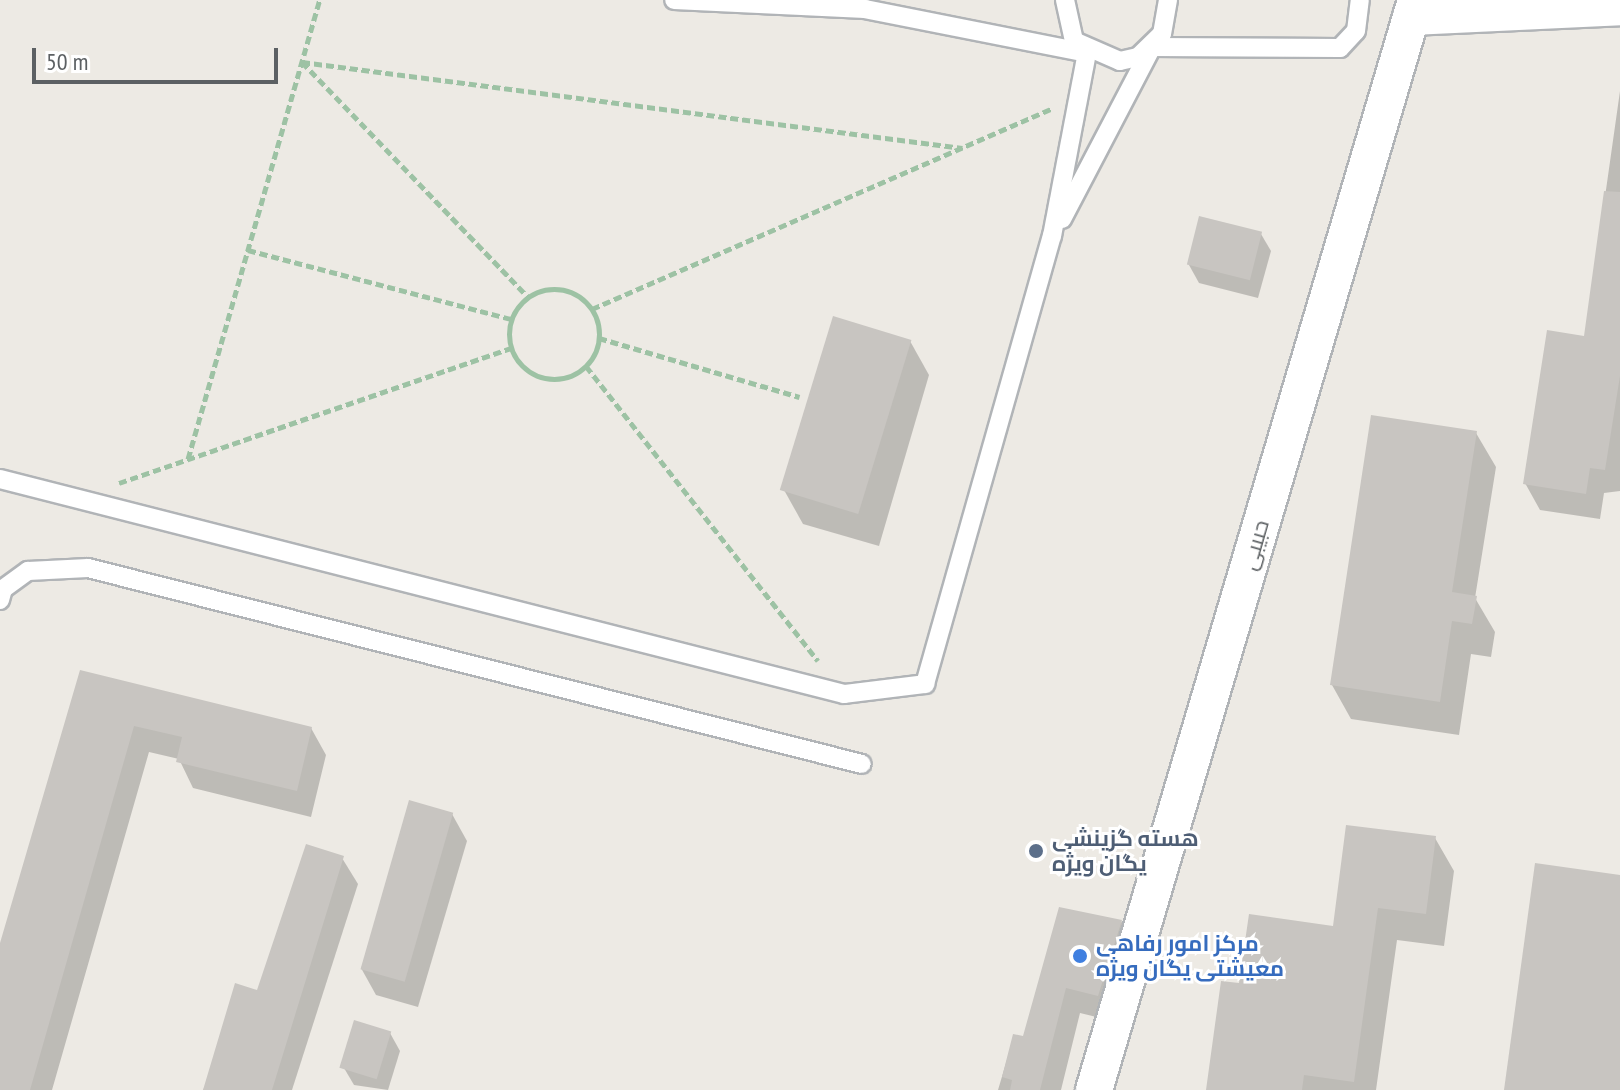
<!DOCTYPE html>
<meta charset="utf-8">
<style>
body{margin:0}
#map{position:relative;width:1620px;height:1090px;overflow:hidden;background:#edeae4;font-family:"PT Sans Narrow",Cairo,sans-serif}
div>[style]{position:absolute}
.shadow>*{inset:0;background:#0003}
.building>*{inset:0;background:#c8c5c1;transform-origin:0 0}
.path>*{height:5px;margin-top:-2.5px;transform-origin:0;background:repeating-linear-gradient(90deg,#9dc2a4 0 8px,transparent 0 12px)}
.path>.ring{margin:-2.5px;padding:0;box-sizing:content-box;background:none;border:5px solid #9dc2a4;border-radius:50%}
.roads{filter:drop-shadow(2px 0 #b1b4b7) drop-shadow(-2px 0 #b1b4b7) drop-shadow(0 2px #b1b4b7) drop-shadow(0 -2px #b1b4b7)}
.lane>*{height:18px;margin:-9px;padding:0 9px;transform-origin:9px;border-radius:9px;background:#fff}
.street>*{height:36px;margin:-18px;padding:0 18px;transform-origin:18px;border-radius:18px;background:#fff}
.dots>*{width:22px;height:22px;translate:-50% -50%;box-sizing:border-box;border:4px solid #fff;border-radius:50%}
span{translate:-50% -50%;white-space:nowrap;text-align:center;line-height:1.15;-webkit-text-stroke:6px #fff;paint-order:stroke}
.street-label{font-size:22px;color:#5c6063}
.service-label{font-size:22px;color:#4e5e75;font-weight:700}
.left{translate:0 -50%;text-align:left}
.shop-label{font-size:22px;color:#366cbe;font-weight:700}
.scale{position:absolute;left:32px;top:48px;width:246px;height:36px;box-sizing:border-box;border:4px solid #5c6063;border-top:0;padding-left:10px;font-size:24px;line-height:28px;white-space:nowrap;color:#5c6063;-webkit-text-stroke:6px #fff;paint-order:stroke}
</style>
<div id="map">
<div class="shadow">
<div style="clip-path:polygon(1620px 91px,1620px 491px,1604px 493px,1600px 519px,1540px 510px,1525px 483px,1585px 338px)"></div>
<div style="clip-path:polygon(1261px 234px,1271px 251px,1258px 298px,1199px 283px,1189px 265px)"></div>
<div style="clip-path:polygon(910px 341px,929px 375px,879px 546px,803px 524px,784px 490px)"></div>
<div style="clip-path:polygon(1476px 433px,1496px 467px,1475px 598px,1495px 632px,1491px 657px,1471px 654px,1459px 735px,1351px 719px,1332px 685px)"></div>
<div style="clip-path:polygon(81px 672px,311px 728px,326px 755px,311px 817px,193px 788px,179px 759px,149px 752px,52px 1090px,0 1090px,0 956px)"></div>
<div style="clip-path:polygon(452px 814px,467px 841px,418px 1007px,376px 995px,361px 968px)"></div>
<div style="clip-path:polygon(1435px 838px,1454px 871px,1444px 946px,1397px 940px,1376px 1090px,1208px 1090px,1241px 986px,1335px 928px)"></div>
<div style="clip-path:polygon(342px 858px,358px 884px,292px 1090px,203px 1090px)"></div>
<div style="clip-path:polygon(1060px 910px,1121px 921px,1136px 948px,1113px 1021px,1080px 1013px,1061px 1090px,998px 1090px,1014px 1036px,1024px 1039px)"></div>
<div style="clip-path:polygon(390px 1033px,400px 1051px,388px 1090px,354px 1085px,344px 1068px)"></div>
</div>
<div class="building">
<div style="clip-path:polygon(1604px 191px,1620px 192px,1620px 376px,1605px 470px,1590px 468px,1586px 494px,1523px 484px,1547px 330px,1584px 336px)"></div>
<div style="left:1199px;top:216px;width:65px;height:50px;rotate:14deg"></div>
<div style="left:833px;top:316px;width:82px;height:182px;rotate:17deg"></div>
<div style="clip-path:polygon(1371px 415px,1477px 431px,1452px 592px,1477px 596px,1472px 624px,1452px 621px,1440px 702px,1330px 685px)"></div>
<div style="clip-path:polygon(80px 670px,312px 727px,297px 791px,176px 762px,182px 737px,134px 726px,30px 1090px,0 1090px,0 943px)"></div>
<div style="left:409px;top:800px;width:46px;height:176px;rotate:16deg"></div>
<div style="clip-path:polygon(1346px 825px,1436px 836px,1426px 914px,1378px 908px,1354px 1082px,1304px 1075px,1302px 1090px,1206px 1090px,1221px 981px,1239px 983px,1249px 914px,1333px 926px)"></div>
<div style="clip-path:polygon(306px 844px,344px 856px,272px 1090px,203px 1090px,235px 983px,257px 990px)"></div>
<div style="clip-path:polygon(1535px 863px,1620px 875px,1620px 1090px,1504px 1090px)"></div>
<div style="clip-path:polygon(1059px 907px,1122px 920px,1098px 996px,1066px 988px,1040px 1090px,1010px 1090px,1012px 1080px,1002px 1077px,1013px 1034px,1023px 1036px)"></div>
<div style="left:354px;top:1020px;width:39px;height:50px;rotate:17deg"></div>
</div>
<div class="path">
<div style="left:302px;top:62px;width:666px;rotate:7.42deg"></div>
<div style="left:302px;top:62px;width:326px;rotate:46.1deg"></div>
<div style="left:248px;top:250px;width:272px;rotate:14.7deg"></div>
<div class="ring" style="left:509px;top:289px;width:85px;height:85px"></div>
<div style="left:592px;top:309px;width:503px;rotate:-23.56deg"></div>
<div style="left:599px;top:338px;width:209px;rotate:16.4deg"></div>
<div style="left:586px;top:366px;width:375px;rotate:51.8deg"></div>
<div style="left:188px;top:459px;width:478px;rotate:-74deg"></div>
<div style="left:119px;top:483px;width:415px;rotate:-19deg"></div>
</div>
<div class="roads">
<div class="lane">
<div style="left:1065px;top:0;width:42px;rotate:77.6deg"></div>
<div style="left:1074px;top:41px;width:50px;rotate:23.5deg"></div>
<div style="left:1120px;top:61px;width:18px;rotate:-13deg"></div>
<div style="left:1138px;top:57px;width:33px;rotate:-44deg"></div>
<div style="left:1162px;top:34px;width:35px;rotate:-80deg"></div>
<div style="left:1062px;top:219px;width:194px;rotate:-62.4deg"></div>
<div style="left:1152px;top:47px;width:188px;rotate:0.3deg"></div>
<div style="left:1340px;top:48px;width:23px;rotate:-47deg"></div>
<div style="left:1356px;top:31px;width:31px;rotate:-83deg"></div>
<div style="left:0;top:479px;width:871px;rotate:14.29deg"></div>
<div style="left:844px;top:694px;width:82px;rotate:-7deg"></div>
<div style="left:925px;top:684px;width:466px;rotate:-74.2deg"></div>
<div style="left:1052px;top:236px;width:186px;rotate:-79.2deg"></div>
<div style="left:1087px;top:53px;width:226px;rotate:-168.8deg"></div>
<div style="left:865px;top:9px;width:191px;rotate:-177.3deg"></div>
<div style="left:0;top:600px;width:11px;rotate:-75deg"></div>
<div style="left:3px;top:589px;width:31px;rotate:-36deg"></div>
<div style="left:28px;top:571px;width:60px;rotate:-2.9deg"></div>
<div style="left:88px;top:568px;width:798px;rotate:14.21deg"></div>
</div>
<div class="street">
<div style="left:1411px;top:17px;width:209px;rotate:-2.7deg"></div>
<div style="left:1094px;top:1090px;width:1137px;rotate:-73.54deg"></div>
</div>
</div>
<div class="dots">
<div style="left:1036px;top:851px;background:#5c6f8a"></div>
<div style="left:1080px;top:956px;background:#3f7fe0"></div>
</div>
<div class="street-label">
<span style="left:1255px;top:545px;rotate:-74deg">حبیبی</span>
</div>
<div class="service-label">
<span class="left" style="left:1052px;top:851px">هسته گزینشی<br>یگان ویژه</span>
</div>
<div class="shop-label">
<span class="left" style="left:1096px;top:956px">مرکز امور رفاهی<br>معیشتی یگان ویژه</span>
</div>
<div class="scale">50 m</div>
</div>
